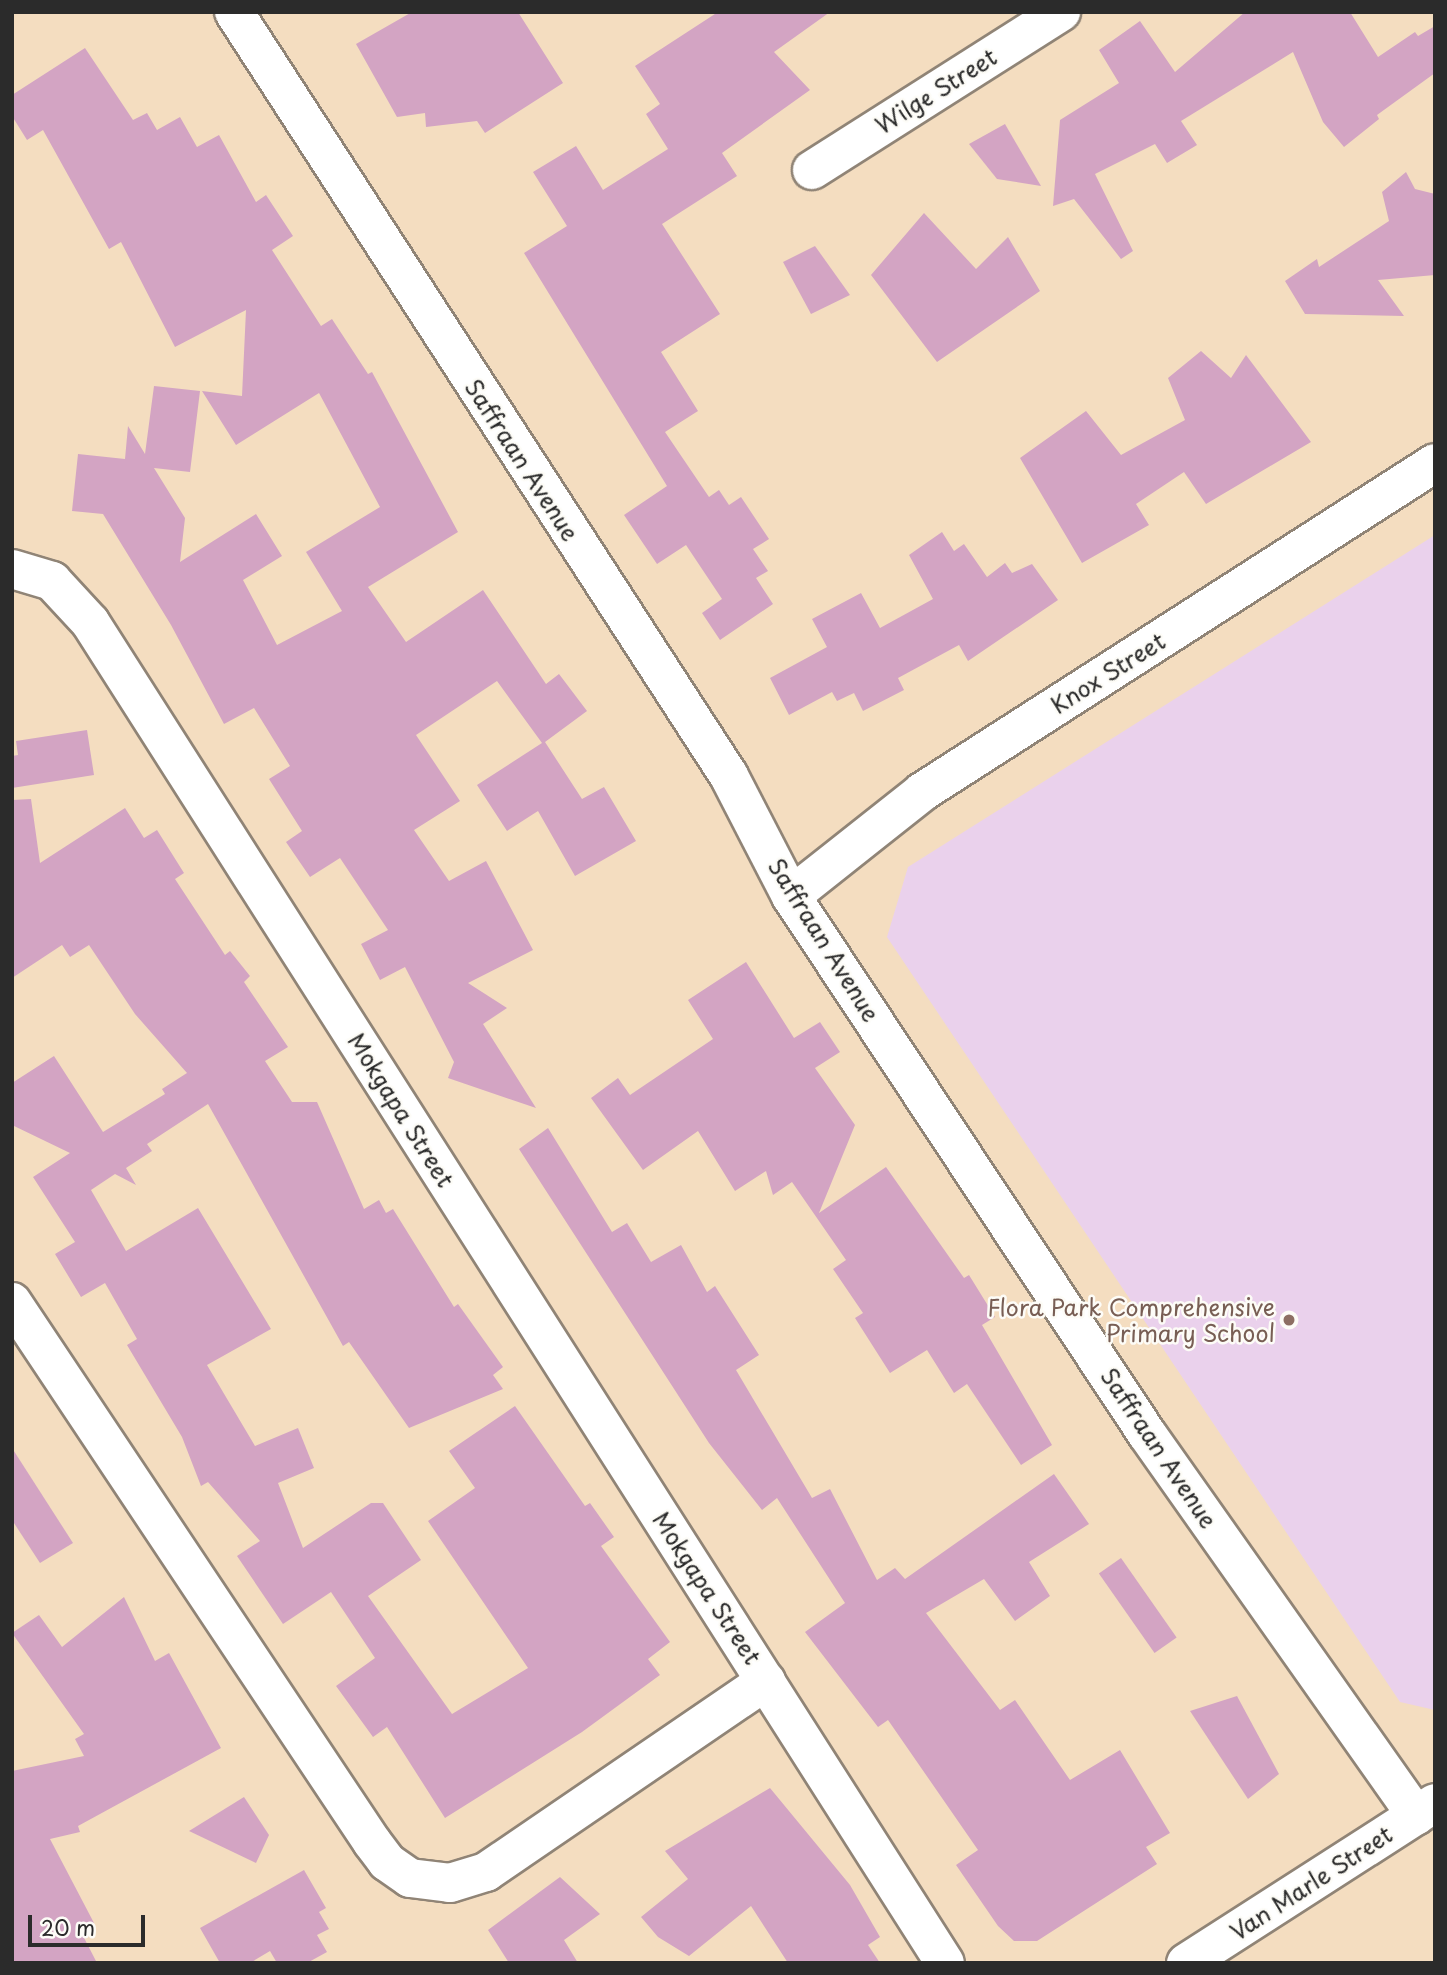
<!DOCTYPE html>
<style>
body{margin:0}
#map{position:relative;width:1447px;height:1975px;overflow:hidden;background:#f4ddc0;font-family:"Playpen Sans",sans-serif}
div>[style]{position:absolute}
.built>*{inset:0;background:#ead1ec}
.building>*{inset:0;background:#d3a4c3;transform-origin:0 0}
.roads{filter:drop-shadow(2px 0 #908476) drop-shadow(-2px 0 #908476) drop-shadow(0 2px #908476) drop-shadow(0 -2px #908476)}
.minor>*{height:38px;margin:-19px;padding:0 19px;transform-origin:19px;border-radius:19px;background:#fff}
.dots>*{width:19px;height:19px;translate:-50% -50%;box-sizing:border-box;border:4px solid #fdfcf7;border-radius:50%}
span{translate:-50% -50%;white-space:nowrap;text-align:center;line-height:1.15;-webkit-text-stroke:5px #fdfcf7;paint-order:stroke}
.street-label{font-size:23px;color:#2b2b2b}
.education-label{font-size:23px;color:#785e54}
.right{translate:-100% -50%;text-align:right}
.frame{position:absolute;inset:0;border:14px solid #2b2b2b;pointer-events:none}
.scale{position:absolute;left:28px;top:1915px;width:117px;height:32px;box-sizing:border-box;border:4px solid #2b2b2b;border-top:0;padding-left:9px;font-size:21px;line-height:24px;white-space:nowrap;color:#2b2b2b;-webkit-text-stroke:5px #fdfcf7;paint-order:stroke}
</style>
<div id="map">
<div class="built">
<div style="clip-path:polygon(1435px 535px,1435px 1710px,1400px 1702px,887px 937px,908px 867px)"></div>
</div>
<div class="building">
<div style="clip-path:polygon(412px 12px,518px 12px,563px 83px,485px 133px,477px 121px,426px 127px,425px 113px,397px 117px,356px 44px)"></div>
<div style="clip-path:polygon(718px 12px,830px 12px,774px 52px,810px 90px,722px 153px,737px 176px,662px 224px,720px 314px,661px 352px,698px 411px,665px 432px,709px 497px,719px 490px,729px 505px,741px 497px,769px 539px,753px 549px,768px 571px,756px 578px,773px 604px,720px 640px,702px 613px,722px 599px,686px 545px,657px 564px,624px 515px,667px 486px,524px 253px,567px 226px,533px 172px,576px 146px,603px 190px,668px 149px,646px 114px,660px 104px,635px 66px)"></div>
<div style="clip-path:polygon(1245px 12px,1350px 12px,1378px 57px,1415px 32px,1418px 36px,1435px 26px,1435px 73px,1377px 115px,1379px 119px,1344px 147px,1323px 122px,1293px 52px,1181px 121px,1197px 145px,1167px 163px,1155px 144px,1095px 174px,1133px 251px,1121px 259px,1074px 199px,1053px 206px,1060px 120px,1119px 83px,1099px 50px,1140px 21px,1175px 72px)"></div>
<div style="clip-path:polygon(85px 48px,133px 120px,147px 113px,157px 130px,180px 117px,197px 147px,219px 135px,256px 202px,266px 195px,293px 236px,272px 250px,321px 326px,332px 319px,368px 374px,372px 372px,458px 532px,368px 587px,406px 642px,483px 590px,546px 684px,559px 674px,587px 711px,545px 742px,582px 799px,604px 787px,636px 841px,575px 876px,538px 811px,507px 831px,477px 785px,542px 743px,497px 681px,416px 735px,460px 801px,414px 830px,449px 881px,486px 861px,533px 950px,468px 983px,507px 1008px,483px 1024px,536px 1108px,448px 1078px,454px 1062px,405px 967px,380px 980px,361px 944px,388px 930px,340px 858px,310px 877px,286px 842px,302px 831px,269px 779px,290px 766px,254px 708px,224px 724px,171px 625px,103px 514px,72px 511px,78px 454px,125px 459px,128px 426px,145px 454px,154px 386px,200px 391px,190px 472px,154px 468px,185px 518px,180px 562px,256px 514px,282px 556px,243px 580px,277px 645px,342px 611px,306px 552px,380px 507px,319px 393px,236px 445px,202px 391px,242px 396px,246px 310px,175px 347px,121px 242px,109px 249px,43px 130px,27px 140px,12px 116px,12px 95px)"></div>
<div style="clip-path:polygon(1005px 124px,1041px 186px,997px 179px,969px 144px)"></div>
<div style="clip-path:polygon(1406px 172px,1415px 189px,1435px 194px,1435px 275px,1378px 280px,1404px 316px,1305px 314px,1285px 281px,1317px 259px,1319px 267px,1389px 221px,1382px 192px)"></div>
<div style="clip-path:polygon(924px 213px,976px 269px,1008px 237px,1040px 291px,937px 362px,871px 275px)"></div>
<div style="clip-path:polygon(815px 246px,850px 295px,811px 314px,783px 262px)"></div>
<div style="clip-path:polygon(1201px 351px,1231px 378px,1246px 355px,1311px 442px,1206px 504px,1184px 472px,1136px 504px,1149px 525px,1082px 563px,1020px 458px,1086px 411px,1121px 455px,1185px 420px,1168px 378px)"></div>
<div style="clip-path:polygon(942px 532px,954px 551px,964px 544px,987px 577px,1005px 563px,1012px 573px,1032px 564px,1058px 600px,968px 661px,959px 645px,898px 678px,904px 690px,863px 711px,854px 693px,837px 701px,832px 692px,789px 715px,770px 678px,827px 647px,812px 619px,861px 593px,880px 628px,933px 599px,909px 555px)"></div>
<div style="clip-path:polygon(87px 730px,94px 775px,12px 788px,12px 756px,18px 755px,16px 741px)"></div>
<div style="clip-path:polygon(31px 799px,40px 863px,125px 808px,144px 838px,157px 830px,184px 873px,175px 879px,225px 955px,230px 951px,250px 976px,244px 982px,288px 1047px,265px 1061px,292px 1102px,317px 1102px,364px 1209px,379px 1200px,386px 1213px,393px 1209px,454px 1307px,458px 1304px,503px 1367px,493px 1375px,503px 1389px,409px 1428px,349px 1342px,343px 1346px,208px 1104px,147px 1144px,152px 1151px,126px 1168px,136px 1185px,115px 1174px,91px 1190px,126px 1251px,198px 1208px,271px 1329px,207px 1365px,255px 1446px,298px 1428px,314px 1468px,278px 1483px,303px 1548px,371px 1503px,383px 1503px,421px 1560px,368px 1596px,452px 1714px,528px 1668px,428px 1521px,475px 1488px,449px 1451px,515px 1406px,585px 1506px,590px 1503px,614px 1537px,601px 1546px,670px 1642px,648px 1659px,660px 1675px,582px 1732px,445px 1818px,387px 1727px,373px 1737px,336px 1686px,375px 1658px,331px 1592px,283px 1624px,237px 1556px,260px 1541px,208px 1482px,201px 1486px,182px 1437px,127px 1345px,137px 1339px,105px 1283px,81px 1297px,55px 1254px,75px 1242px,33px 1177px,70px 1153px,12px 1125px,12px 1083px,54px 1056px,103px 1132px,165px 1094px,162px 1089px,187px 1073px,135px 1014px,89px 945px,70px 957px,62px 945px,12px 978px,12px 800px)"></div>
<div style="clip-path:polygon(746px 962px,794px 1038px,820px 1022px,840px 1052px,815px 1068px,855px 1125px,819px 1213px,886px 1167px,964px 1278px,969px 1275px,995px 1317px,982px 1325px,1052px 1445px,1021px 1465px,967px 1384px,954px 1393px,927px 1350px,890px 1373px,855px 1318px,863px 1313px,833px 1269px,846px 1260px,792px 1182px,773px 1195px,766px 1171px,735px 1191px,698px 1131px,643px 1170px,591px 1098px,618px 1078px,630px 1095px,713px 1039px,688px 1000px)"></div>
<div style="clip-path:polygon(548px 1128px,612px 1232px,627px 1223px,651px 1262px,681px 1245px,707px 1292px,715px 1286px,759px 1355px,736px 1370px,812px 1498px,830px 1489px,877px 1580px,895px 1568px,905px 1579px,1054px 1474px,1089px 1524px,1029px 1562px,1050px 1596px,1015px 1621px,984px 1579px,926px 1613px,1000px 1710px,1015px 1700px,1070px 1780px,1120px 1750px,1170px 1833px,1146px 1847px,1157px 1864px,1037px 1941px,1014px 1941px,998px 1926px,956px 1865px,978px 1850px,888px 1720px,878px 1727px,805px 1632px,845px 1603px,777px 1498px,762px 1510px,709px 1443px,519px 1149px)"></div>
<div style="clip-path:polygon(12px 1448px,73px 1543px,40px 1563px,12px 1520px)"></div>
<div style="left:1121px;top:1558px;width:97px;height:27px;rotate:55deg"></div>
<div style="clip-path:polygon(124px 1597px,155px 1661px,169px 1653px,221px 1748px,78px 1826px,80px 1832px,50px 1839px,94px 1923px,80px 1930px,97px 1963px,12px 1963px,12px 1771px,84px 1756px,75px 1739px,84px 1734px,12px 1633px,39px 1615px,62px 1647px)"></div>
<div style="clip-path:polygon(1237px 1696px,1279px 1774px,1248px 1799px,1190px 1711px)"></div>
<div style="clip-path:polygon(770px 1788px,850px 1885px,880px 1937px,868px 1945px,880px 1963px,788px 1963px,751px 1906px,689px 1956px,658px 1937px,641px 1917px,688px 1879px,665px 1851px)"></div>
<div style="clip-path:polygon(244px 1797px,269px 1835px,256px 1863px,189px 1831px)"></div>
<div style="clip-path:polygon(304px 1870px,326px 1908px,319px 1912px,329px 1929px,317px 1935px,327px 1952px,307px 1963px,277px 1963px,270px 1951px,250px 1963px,220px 1963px,200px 1928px)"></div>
<div style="clip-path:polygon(560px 1877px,600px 1914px,564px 1940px,578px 1963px,509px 1963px,488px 1930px)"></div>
</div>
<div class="roads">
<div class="minor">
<div style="left:234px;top:12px;width:910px;rotate:57.06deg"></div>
<div style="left:729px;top:776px;width:135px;rotate:62.7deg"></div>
<div style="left:791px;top:896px;width:645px;rotate:56.51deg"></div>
<div style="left:1147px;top:1434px;width:467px;rotate:54.8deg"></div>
<div style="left:812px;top:170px;width:295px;rotate:-32.4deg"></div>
<div style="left:12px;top:569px;width:42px;rotate:16.7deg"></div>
<div style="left:52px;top:581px;width:56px;rotate:47.2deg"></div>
<div style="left:90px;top:622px;width:1590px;rotate:57.48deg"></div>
<div style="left:791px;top:896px;width:167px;rotate:-38.4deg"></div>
<div style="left:922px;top:792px;width:609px;rotate:-32.67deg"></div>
<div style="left:12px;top:1302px;width:649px;rotate:56.31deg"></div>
<div style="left:372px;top:1842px;width:25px;rotate:53deg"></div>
<div style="left:387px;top:1862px;width:28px;rotate:35deg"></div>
<div style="left:410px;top:1878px;width:40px;rotate:7.1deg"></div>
<div style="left:450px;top:1883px;width:38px;rotate:-17deg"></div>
<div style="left:486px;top:1872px;width:339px;rotate:-34.3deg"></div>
<div style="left:1186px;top:1963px;width:296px;rotate:-32.7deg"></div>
</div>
</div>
<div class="dots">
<div style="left:1289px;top:1320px;background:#8d6e63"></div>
</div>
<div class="street-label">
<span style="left:936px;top:91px;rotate:-32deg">Wilge Street</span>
<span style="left:522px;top:460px;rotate:57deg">Saffraan Avenue</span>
<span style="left:1108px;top:673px;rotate:-32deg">Knox Street</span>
<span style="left:824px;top:940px;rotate:58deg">Saffraan Avenue</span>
<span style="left:401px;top:1110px;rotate:58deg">Mokgapa Street</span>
<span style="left:1159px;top:1448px;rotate:56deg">Saffraan Avenue</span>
<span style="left:707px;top:1588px;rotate:57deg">Mokgapa Street</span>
<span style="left:1311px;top:1883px;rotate:-33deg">Van Marle Street</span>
</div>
<div class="education-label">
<span class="right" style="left:1275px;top:1320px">Flora Park Comprehensive<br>Primary School</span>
</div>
<div class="frame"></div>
<div class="scale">20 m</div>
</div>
